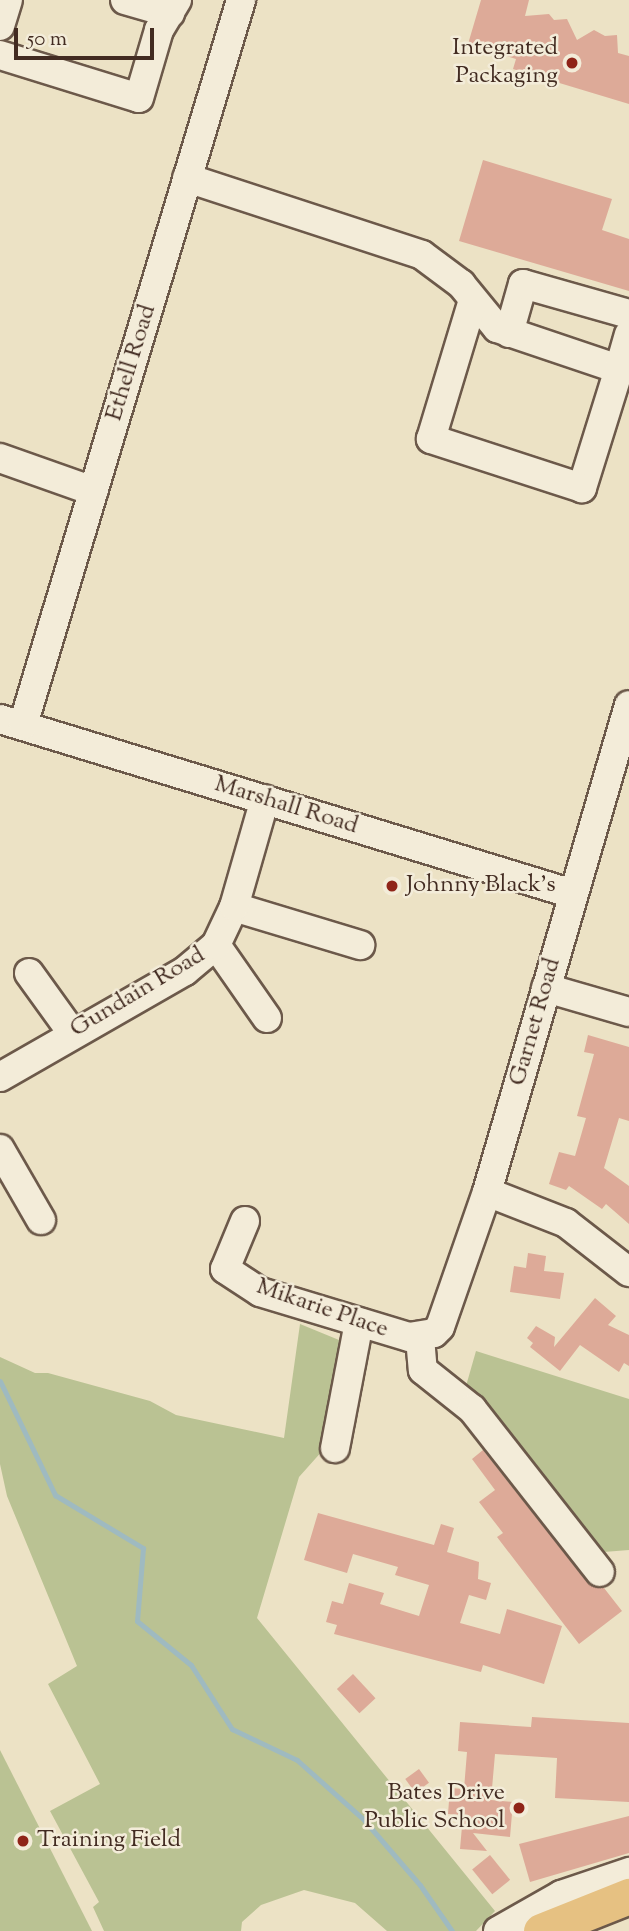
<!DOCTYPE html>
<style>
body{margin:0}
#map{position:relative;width:629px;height:1931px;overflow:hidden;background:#ece2c5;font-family:"Sorts Mill Goudy",serif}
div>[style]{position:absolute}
.green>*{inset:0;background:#bac293}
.stream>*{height:5px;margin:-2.5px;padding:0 2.5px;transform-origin:2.5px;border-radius:2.5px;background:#9fbac0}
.building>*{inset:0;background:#ddaa98;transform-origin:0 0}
.roads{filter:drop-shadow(2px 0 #6c594a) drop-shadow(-2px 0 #6c594a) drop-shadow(0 2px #6c594a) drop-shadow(0 -2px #6c594a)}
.minor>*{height:28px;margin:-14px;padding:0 14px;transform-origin:14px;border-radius:14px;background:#f3ecd9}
.major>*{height:35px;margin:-17.5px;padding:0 17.5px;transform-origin:17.5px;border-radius:17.5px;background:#e6c182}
.dots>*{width:19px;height:19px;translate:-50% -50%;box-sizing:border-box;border:4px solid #f3ecd9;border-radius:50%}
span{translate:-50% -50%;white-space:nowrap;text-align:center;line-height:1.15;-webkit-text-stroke:5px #f3ecd9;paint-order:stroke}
.poi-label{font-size:24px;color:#422b21}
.right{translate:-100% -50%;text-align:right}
.left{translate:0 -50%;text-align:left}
.street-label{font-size:24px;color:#422b21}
.scale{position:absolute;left:14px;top:28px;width:140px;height:32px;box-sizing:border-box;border:4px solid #422b21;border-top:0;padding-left:9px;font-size:21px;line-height:24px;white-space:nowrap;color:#422b21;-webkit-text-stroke:5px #f3ecd9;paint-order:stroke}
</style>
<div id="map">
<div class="green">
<div style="clip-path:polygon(300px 1324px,339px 1340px,330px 1430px,324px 1449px,299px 1477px,257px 1618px,495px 1911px,476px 1931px,387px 1931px,355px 1903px,304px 1890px,261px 1905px,242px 1922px,241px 1931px,104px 1931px,93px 1907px,99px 1902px,50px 1811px,100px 1784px,48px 1684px,77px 1666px,7px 1496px,0 1464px,0 1357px,35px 1373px,48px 1373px,150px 1401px,176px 1415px,284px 1438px)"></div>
<div style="clip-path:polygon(476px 1351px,629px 1399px,629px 1550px,591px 1553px,464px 1393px)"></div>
<div style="clip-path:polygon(0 1750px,92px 1931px,0 1931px)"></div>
</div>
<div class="stream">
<div style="left:0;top:1381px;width:127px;rotate:64.2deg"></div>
<div style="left:55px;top:1495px;width:103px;rotate:31.1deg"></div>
<div style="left:143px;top:1548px;width:73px;rotate:94.7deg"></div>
<div style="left:137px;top:1621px;width:70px;rotate:39.2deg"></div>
<div style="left:191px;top:1665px;width:76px;rotate:57.4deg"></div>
<div style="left:232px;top:1729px;width:72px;rotate:25.5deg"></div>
<div style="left:297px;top:1760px;width:90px;rotate:41.8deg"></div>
<div style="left:364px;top:1820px;width:86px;rotate:49.3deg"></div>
<div style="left:420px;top:1885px;width:56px;rotate:55.2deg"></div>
</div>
<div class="building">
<div style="clip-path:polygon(481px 0,529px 0,525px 16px,549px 14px,554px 20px,567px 19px,577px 40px,594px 30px,605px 36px,617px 35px,618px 53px,629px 56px,629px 104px,513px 69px,516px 59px,468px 44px)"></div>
<div style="clip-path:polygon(483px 160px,612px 199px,602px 230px,629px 239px,629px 291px,459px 241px)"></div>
<div style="clip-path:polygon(588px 1035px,629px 1047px,629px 1121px,619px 1118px,604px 1168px,629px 1186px,629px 1224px,606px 1204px,602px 1209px,569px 1186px,566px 1190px,549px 1184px,559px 1152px,575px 1156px,586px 1118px,577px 1116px,594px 1054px,584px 1052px)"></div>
<div style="clip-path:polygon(528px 1253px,546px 1256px,544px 1271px,564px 1273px,560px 1299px,510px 1292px,514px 1266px,526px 1268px)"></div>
<div style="clip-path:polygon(595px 1298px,616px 1316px,608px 1325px,629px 1335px,629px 1366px,624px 1363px,619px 1372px,580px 1345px,560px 1371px,530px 1347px,533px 1343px,527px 1338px,536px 1326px,555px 1337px,554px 1347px)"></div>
<div style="clip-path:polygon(483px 1450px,587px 1582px,604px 1588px,622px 1611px,579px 1644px,497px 1537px,503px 1533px,479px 1502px,495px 1490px,472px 1459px)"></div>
<div style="clip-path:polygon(318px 1513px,434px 1545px,441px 1524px,454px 1528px,447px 1552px,479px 1562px,478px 1579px,491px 1583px,486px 1600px,469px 1595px,460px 1623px,500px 1634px,507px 1609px,562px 1626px,544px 1684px,483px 1665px,481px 1672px,334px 1634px,337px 1625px,326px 1622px,332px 1601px,343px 1604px,349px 1583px,384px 1593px,380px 1604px,419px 1616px,429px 1585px,395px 1575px,398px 1567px,353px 1554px,347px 1573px,304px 1560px)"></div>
<div style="left:353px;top:1674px;width:33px;height:22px;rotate:47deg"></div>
<div style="clip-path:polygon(532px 1717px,629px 1723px,629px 1802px,555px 1798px,557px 1758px,495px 1754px,491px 1800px,513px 1802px,510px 1837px,473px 1833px,487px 1851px,460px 1849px,463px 1815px,448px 1814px,450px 1788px,464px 1789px,467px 1752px,458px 1751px,460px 1722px,531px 1727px)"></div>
<div style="left:419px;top:1769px;width:17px;height:17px;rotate:54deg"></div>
<div style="clip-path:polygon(629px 1816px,629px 1853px,530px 1882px,519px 1844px)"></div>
<div style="left:490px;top:1855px;width:32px;height:23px;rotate:51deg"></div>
</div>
<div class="roads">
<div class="minor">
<div style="left:125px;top:0;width:47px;rotate:16.1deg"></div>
<div style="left:0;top:26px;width:27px;rotate:-73deg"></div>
<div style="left:0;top:55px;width:145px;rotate:17.2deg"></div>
<div style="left:139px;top:98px;width:71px;rotate:-73.6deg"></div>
<div style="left:159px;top:30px;width:35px;rotate:-59deg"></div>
<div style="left:187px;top:178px;width:247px;rotate:18.1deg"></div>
<div style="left:422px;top:255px;width:49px;rotate:36.6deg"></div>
<div style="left:461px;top:284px;width:57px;rotate:50.7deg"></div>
<div style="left:497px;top:328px;width:129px;rotate:18.6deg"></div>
<div style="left:619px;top:369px;width:125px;rotate:107.3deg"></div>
<div style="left:582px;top:488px;width:159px;rotate:-162deg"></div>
<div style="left:431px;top:439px;width:145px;rotate:-73.2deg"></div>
<div style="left:509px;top:333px;width:51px;rotate:-74.1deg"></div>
<div style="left:523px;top:284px;width:110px;rotate:15.8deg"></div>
<div style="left:619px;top:369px;width:36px;rotate:-74deg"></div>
<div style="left:0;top:458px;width:99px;rotate:19.5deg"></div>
<div style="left:0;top:719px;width:599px;rotate:16.98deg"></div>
<div style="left:23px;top:725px;width:757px;rotate:-73.26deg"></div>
<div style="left:234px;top:907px;width:132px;rotate:16.8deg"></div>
<div style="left:216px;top:945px;width:89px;rotate:55.1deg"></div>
<div style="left:29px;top:973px;width:75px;rotate:54.2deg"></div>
<div style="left:546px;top:988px;width:86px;rotate:16.1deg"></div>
<div style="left:0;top:1077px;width:213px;rotate:-29.8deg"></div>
<div style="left:185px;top:971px;width:40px;rotate:-40deg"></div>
<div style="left:216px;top:945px;width:42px;rotate:-64.7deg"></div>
<div style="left:234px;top:907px;width:112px;rotate:-74deg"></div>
<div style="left:0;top:1149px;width:82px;rotate:60deg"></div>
<div style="left:487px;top:1192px;width:85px;rotate:21.4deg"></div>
<div style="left:566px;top:1223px;width:80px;rotate:37.9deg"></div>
<div style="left:245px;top:1221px;width:52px;rotate:112.6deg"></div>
<div style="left:225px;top:1269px;width:42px;rotate:33.3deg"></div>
<div style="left:260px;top:1292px;width:156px;rotate:16.8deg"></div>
<div style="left:409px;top:1337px;width:25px;rotate:-9deg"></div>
<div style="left:434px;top:1333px;width:8px;rotate:-45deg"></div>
<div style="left:440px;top:1327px;width:143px;rotate:-70.8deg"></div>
<div style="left:487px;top:1192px;width:507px;rotate:-73.74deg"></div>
<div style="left:420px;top:1338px;width:32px;rotate:85deg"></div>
<div style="left:423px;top:1370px;width:63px;rotate:38.5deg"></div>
<div style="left:472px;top:1409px;width:207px;rotate:51.9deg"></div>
<div style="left:335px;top:1448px;width:128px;rotate:-79.2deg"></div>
<div style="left:498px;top:1931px;width:73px;rotate:-29.7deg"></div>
<div style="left:561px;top:1895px;width:72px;rotate:-18.7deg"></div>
</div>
<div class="major">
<div style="left:541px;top:1931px;width:95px;rotate:-21.7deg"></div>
</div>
</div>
<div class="dots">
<div style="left:572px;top:63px;background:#8f2418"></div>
<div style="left:392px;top:886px;background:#8f2418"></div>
<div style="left:519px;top:1808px;background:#8f2418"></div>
<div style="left:23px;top:1841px;background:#8f2418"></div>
</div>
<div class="poi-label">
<span class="right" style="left:558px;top:63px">Integrated<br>Packaging</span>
<span class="left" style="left:406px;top:886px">Johnny Black's</span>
<span class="right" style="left:505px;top:1808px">Bates Drive<br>Public School</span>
<span class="left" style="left:37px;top:1841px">Training Field</span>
</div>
<div class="street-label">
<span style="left:132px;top:363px;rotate:-73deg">Ethell Road</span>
<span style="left:286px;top:806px;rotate:17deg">Marshall Road</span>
<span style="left:138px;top:993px;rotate:-31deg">Gundain Road</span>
<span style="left:536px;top:1022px;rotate:-74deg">Garnet Road</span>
<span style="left:322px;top:1309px;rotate:19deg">Mikarie Place</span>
</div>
<div class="scale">50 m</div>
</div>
